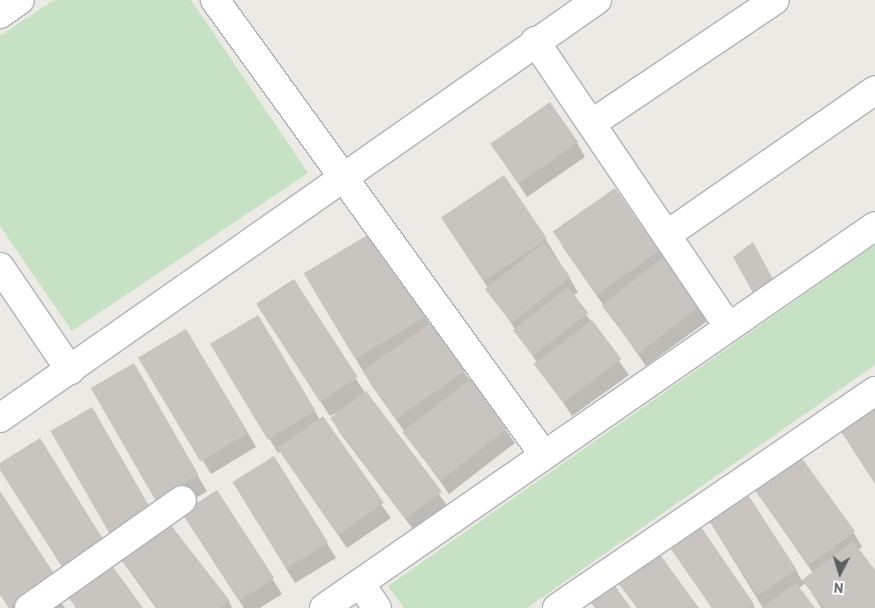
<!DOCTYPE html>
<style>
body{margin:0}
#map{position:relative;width:875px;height:608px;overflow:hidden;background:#eceae4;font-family:"PT Sans",sans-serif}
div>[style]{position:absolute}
.green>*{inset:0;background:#c6e1c3}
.shadow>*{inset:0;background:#0003;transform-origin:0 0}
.building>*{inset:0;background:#c8c5c0;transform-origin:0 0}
.roads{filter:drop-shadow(1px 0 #b1b4b7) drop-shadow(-1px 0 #b1b4b7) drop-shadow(0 1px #b1b4b7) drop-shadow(0 -1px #b1b4b7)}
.street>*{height:28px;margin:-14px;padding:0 14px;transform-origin:14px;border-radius:14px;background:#fff}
span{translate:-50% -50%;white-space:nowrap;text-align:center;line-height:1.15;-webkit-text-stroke:5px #fff;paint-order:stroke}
.north{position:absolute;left:815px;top:548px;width:50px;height:50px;-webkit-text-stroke:4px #fff;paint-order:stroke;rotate:185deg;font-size:14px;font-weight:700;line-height:20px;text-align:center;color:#5c5f62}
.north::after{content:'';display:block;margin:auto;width:18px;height:22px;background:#5c5f62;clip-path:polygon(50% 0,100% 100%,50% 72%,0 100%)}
</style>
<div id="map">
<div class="green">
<div style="clip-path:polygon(54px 0,191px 0,308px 173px,72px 331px,0 226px,0 36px)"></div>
<div style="clip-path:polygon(875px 245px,875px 365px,527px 608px,404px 608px,388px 586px)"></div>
</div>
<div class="shadow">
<div style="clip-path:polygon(492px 143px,577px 143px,585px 157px,527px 197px)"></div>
<div style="clip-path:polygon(614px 190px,710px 319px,646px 366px,562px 246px)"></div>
<div style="clip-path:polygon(442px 218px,546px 240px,578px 292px,573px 296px,629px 375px,572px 416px)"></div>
<div style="clip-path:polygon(374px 232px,430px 325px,515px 443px,449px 494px,372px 386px,316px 293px)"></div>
<div style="clip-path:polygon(753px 244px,776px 287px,759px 300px,734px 258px)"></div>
<div style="clip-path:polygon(293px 281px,365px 393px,449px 508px,416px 533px,340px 433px,332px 419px,344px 409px,330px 416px,257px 305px)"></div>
<div style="clip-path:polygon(257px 317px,320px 420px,391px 518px,347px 548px,281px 451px,278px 453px,220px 358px)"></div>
<div style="left:134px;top:365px;width:146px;height:48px;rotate:60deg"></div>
<div style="clip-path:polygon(149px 372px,248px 433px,256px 447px,211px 474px)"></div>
<div style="clip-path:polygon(274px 458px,336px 558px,295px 583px,242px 497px)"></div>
<div style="clip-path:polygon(756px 491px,854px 533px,862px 547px,858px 550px,875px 573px,875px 608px,821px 608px,806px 583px,799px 588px,813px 608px,763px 608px,715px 530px,796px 570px,802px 581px,813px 573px)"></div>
<div style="clip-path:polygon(216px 492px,282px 594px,260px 608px,244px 608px,183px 514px)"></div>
<div style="clip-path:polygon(0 493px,41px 608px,9px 608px,0 594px)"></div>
<div style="clip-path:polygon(160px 527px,229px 602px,232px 608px,156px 608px,120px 558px)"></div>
<div style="clip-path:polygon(672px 549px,753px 605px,755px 608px,712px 608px)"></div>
<div style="clip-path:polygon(61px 602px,65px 608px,53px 608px)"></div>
</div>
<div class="building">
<div style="left:550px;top:102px;width:49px;height:73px;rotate:55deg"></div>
<div style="left:504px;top:175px;width:77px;height:76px;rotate:56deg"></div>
<div style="left:615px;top:188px;width:77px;height:76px;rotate:55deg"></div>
<div style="left:374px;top:231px;width:100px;height:82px;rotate:59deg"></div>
<div style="clip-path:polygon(753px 242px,773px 279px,753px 293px,733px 257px)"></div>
<div style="left:544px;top:243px;width:43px;height:75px;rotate:52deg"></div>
<div style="left:666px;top:255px;width:61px;height:82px;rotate:52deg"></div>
<div style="left:294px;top:279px;width:117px;height:45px;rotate:57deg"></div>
<div style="left:568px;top:287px;width:33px;height:70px;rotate:52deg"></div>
<div style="left:258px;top:315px;width:112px;height:56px;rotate:59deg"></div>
<div style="left:592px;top:320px;width:49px;height:73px;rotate:53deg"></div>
<div style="left:432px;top:322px;width:59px;height:85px;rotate:55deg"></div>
<div style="left:186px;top:329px;width:121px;height:56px;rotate:59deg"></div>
<div style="left:134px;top:363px;width:129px;height:50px;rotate:60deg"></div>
<div style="left:470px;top:379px;width:62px;height:86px;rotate:52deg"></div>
<div style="left:366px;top:391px;width:126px;height:45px;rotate:53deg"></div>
<div style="left:92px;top:407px;width:120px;height:48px;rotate:60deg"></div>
<div style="clip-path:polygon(875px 407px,875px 484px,840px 430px)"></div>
<div style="left:323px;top:416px;width:106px;height:56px;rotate:55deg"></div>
<div style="clip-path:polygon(40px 438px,106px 544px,64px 570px,0 470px,0 463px)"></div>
<div style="left:274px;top:456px;width:102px;height:49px;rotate:58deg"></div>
<div style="left:801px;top:457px;width:92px;height:57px;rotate:54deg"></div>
<div style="left:217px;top:490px;width:105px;height:42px;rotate:57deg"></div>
<div style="left:745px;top:490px;width:95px;height:47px;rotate:57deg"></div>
<div style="clip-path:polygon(0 491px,57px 578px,10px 608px,0 595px)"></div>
<div style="clip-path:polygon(167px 520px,230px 601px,220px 608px,158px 608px,119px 557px)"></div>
<div style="clip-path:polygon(701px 527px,754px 604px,748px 608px,712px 608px,670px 548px)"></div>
<div style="clip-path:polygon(853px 541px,875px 570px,875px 608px,823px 608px,802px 580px)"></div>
<div style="clip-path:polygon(659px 553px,699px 608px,637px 608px,618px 583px)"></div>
<div style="clip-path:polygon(111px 564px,143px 608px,76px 608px,67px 595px)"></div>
<div style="clip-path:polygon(796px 583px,815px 608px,761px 608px)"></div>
<div style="clip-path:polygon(615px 586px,631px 608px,595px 608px,591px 603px)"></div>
</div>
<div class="roads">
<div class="street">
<div style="left:215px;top:0;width:561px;rotate:54.13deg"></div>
<div style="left:0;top:14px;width:24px;rotate:-35deg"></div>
<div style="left:535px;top:41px;width:346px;rotate:55.9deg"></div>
<div style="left:594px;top:122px;width:218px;rotate:-34deg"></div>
<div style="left:668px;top:234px;width:252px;rotate:-34.8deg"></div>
<div style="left:0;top:267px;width:125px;rotate:55.8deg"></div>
<div style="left:0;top:418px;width:729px;rotate:-35deg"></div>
<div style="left:360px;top:583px;width:30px;rotate:56deg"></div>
<div style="left:29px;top:608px;width:187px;rotate:-35.2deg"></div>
<div style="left:324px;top:608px;width:670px;rotate:-34.73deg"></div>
<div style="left:557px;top:608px;width:385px;rotate:-34.3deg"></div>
</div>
</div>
<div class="north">N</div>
</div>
